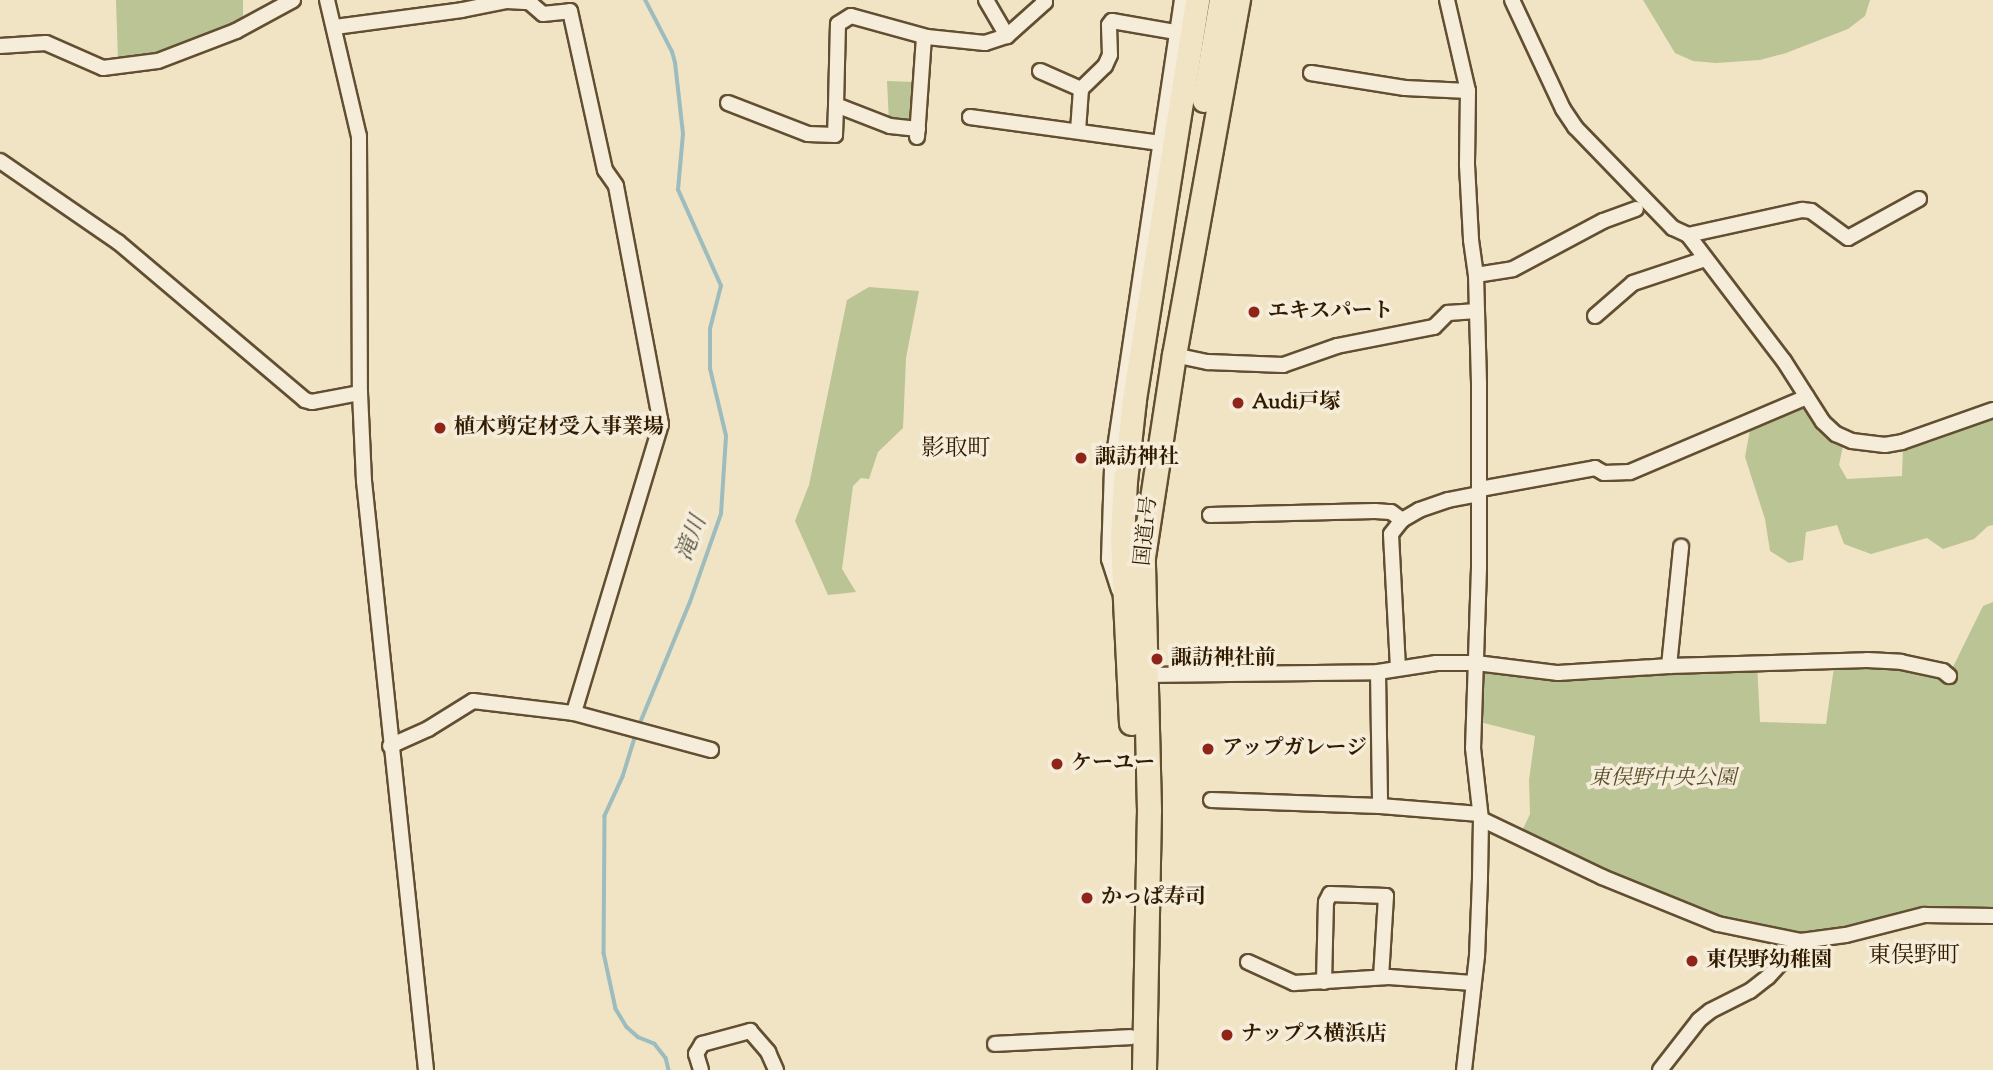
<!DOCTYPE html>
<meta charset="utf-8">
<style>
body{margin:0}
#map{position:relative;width:1993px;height:1070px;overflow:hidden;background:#f0e4c5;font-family:"Sorts Mill Goudy","Noto Serif JP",serif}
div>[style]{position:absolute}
.green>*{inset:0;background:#bbc494}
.stream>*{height:3.5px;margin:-1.75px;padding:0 1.75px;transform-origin:1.75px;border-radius:1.75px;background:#9dbcbd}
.roads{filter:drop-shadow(2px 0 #624e31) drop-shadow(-2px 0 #624e31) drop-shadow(0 2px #624e31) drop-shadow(0 -2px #624e31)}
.minor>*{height:14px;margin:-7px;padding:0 7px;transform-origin:7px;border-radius:7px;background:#f5edd9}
.trunk>*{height:23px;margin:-11.5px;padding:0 11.5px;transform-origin:11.5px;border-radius:11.5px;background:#f0e4c5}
.dots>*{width:19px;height:19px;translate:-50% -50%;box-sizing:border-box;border:4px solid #f5edd9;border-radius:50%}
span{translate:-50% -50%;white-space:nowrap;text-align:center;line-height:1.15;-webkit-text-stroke:7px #f5edd9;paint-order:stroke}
.poi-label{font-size:21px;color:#321c00;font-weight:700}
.left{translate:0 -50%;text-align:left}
.street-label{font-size:21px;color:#321c00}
.park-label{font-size:21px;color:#5b4e2c;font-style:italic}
.neighbourhood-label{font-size:23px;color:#321c00}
.water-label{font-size:23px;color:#575442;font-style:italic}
</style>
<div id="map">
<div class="green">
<div style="clip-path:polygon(116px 0,243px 0,243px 22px,181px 50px,118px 61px)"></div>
<div style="clip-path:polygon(1643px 0,1870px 0,1865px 16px,1848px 29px,1786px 53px,1760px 60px,1716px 63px,1693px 61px,1675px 53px)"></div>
<div style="clip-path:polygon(887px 81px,914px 82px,913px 124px,889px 122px)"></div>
<div style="clip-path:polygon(869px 287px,919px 291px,906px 358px,903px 428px,878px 452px,869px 479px,861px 478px,853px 486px,842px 569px,856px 592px,828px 595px,795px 521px,809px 485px,847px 300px)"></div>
<div style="clip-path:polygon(1804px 408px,1819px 428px,1843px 446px,1839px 465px,1847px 479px,1902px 476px,1903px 447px,1931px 442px,1993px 419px,1993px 525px,1988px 526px,1974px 539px,1943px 549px,1927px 538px,1871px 554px,1844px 544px,1837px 525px,1806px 532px,1803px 560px,1789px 563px,1770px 551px,1765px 519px,1745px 457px,1751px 424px)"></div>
<div style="clip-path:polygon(1993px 602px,1993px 916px,1971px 914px,1801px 941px,1733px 928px,1521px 833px,1530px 814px,1529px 780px,1535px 736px,1476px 721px,1475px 671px,1757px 663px,1760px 722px,1826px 724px,1835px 660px,1867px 660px,1949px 675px,1983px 606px)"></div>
</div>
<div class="stream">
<div style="left:638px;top:728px;width:136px;rotate:-67.6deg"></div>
<div style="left:690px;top:602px;width:93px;rotate:-70.6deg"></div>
<div style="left:721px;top:514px;width:78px;rotate:-86.3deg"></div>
<div style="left:726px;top:436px;width:69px;rotate:-103.4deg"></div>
<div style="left:710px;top:369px;width:40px;rotate:-90deg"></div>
<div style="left:710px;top:329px;width:44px;rotate:-75.7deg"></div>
<div style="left:721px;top:286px;width:105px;rotate:-114.1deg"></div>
<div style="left:678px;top:190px;width:56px;rotate:-84.9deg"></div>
<div style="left:683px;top:134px;width:71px;rotate:-96.4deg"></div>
<div style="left:675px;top:63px;width:11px;rotate:-105deg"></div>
<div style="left:672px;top:52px;width:59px;rotate:-117.4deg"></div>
<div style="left:636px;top:735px;width:44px;rotate:107.2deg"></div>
<div style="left:623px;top:777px;width:43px;rotate:114.8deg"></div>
<div style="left:605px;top:816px;width:137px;rotate:90.4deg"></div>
<div style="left:604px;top:953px;width:57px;rotate:77.9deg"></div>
<div style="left:616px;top:1009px;width:21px;rotate:59deg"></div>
<div style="left:627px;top:1027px;width:15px;rotate:42deg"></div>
<div style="left:638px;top:1037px;width:18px;rotate:22deg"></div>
<div style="left:655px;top:1044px;width:18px;rotate:52deg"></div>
<div style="left:666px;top:1058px;width:12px;rotate:76deg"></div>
</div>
<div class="roads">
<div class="minor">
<div style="left:327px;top:0;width:140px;rotate:76.8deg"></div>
<div style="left:359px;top:136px;width:257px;rotate:89.8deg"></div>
<div style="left:360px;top:393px;width:88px;rotate:87.4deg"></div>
<div style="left:364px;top:481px;width:592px;rotate:83.99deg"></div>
<div style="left:986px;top:0;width:42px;rotate:59.7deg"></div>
<div style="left:1447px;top:0;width:93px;rotate:77deg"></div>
<div style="left:1468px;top:91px;width:74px;rotate:90.8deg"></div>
<div style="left:1467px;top:165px;width:75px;rotate:86.9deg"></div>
<div style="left:1471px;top:240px;width:35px;rotate:82deg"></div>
<div style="left:1476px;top:275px;width:109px;rotate:88.4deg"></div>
<div style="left:1479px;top:384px;width:184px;rotate:90deg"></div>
<div style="left:1479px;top:568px;width:180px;rotate:91.9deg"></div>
<div style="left:1473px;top:748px;width:71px;rotate:83.6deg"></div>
<div style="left:1481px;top:819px;width:60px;rotate:91deg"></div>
<div style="left:1480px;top:879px;width:77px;rotate:92.2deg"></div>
<div style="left:1477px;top:956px;width:115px;rotate:96.5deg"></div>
<div style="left:1512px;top:0;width:120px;rotate:64.9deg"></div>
<div style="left:1563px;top:109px;width:22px;rotate:56deg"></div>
<div style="left:1575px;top:127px;width:141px;rotate:45.9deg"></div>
<div style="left:1673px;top:228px;width:17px;rotate:25deg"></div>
<div style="left:1688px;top:235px;width:158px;rotate:52.7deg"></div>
<div style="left:1784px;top:361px;width:72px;rotate:57.4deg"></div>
<div style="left:1823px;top:422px;width:18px;rotate:43deg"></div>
<div style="left:1836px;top:434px;width:17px;rotate:24deg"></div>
<div style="left:1852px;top:441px;width:33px;rotate:7deg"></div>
<div style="left:1885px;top:445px;width:17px;rotate:-10deg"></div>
<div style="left:1902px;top:442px;width:96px;rotate:-19.4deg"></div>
<div style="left:335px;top:27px;width:128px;rotate:-7.6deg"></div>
<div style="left:462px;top:10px;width:46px;rotate:-11.3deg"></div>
<div style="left:507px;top:1px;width:22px;rotate:3deg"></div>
<div style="left:529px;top:2px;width:18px;rotate:41deg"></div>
<div style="left:543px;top:14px;width:27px;rotate:-6deg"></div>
<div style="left:570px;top:11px;width:163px;rotate:77.6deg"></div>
<div style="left:605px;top:170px;width:19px;rotate:55deg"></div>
<div style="left:616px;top:186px;width:242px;rotate:79.3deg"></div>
<div style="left:661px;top:424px;width:302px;rotate:106.8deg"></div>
<div style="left:0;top:46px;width:46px;rotate:-3.7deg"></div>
<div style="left:46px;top:43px;width:62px;rotate:23.7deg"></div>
<div style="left:103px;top:68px;width:55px;rotate:-7.3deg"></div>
<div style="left:158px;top:61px;width:84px;rotate:-21deg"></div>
<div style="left:236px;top:31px;width:65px;rotate:-28.5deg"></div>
<div style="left:1040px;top:71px;width:45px;rotate:23.7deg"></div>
<div style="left:1081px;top:89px;width:42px;rotate:94.1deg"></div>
<div style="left:1311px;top:73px;width:95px;rotate:9.1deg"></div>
<div style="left:1405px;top:88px;width:63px;rotate:2.7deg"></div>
<div style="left:1081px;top:89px;width:33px;rotate:-44deg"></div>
<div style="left:1105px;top:66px;width:12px;rotate:-66deg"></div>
<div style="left:1110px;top:55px;width:30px;rotate:-92deg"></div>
<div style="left:1109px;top:25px;width:5px;rotate:-53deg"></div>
<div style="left:1112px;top:21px;width:65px;rotate:9.8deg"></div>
<div style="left:728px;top:103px;width:86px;rotate:21.2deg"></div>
<div style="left:808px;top:134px;width:27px;rotate:2deg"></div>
<div style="left:835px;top:135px;width:30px;rotate:-88deg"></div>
<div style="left:970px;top:117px;width:192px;rotate:7.8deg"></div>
<div style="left:918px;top:129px;width:28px;rotate:-174deg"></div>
<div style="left:890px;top:126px;width:58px;rotate:-158.7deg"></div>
<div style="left:836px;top:105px;width:81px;rotate:-88.6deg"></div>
<div style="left:838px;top:24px;width:15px;rotate:-32deg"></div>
<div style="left:851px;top:16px;width:79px;rotate:15.4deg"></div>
<div style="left:927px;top:37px;width:58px;rotate:5.9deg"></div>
<div style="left:985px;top:43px;width:23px;rotate:-18deg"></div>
<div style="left:1007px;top:36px;width:51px;rotate:-41.8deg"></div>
<div style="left:1045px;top:2px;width:3px;rotate:-135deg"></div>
<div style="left:917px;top:137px;width:100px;rotate:-86deg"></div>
<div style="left:0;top:161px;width:143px;rotate:34.5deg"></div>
<div style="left:118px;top:242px;width:245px;rotate:40.2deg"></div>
<div style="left:305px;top:400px;width:7px;rotate:16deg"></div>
<div style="left:312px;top:402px;width:49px;rotate:-10.6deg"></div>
<div style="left:1688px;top:235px;width:117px;rotate:-12.4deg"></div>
<div style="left:1802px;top:210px;width:9px;rotate:6deg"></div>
<div style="left:1811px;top:211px;width:46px;rotate:36.1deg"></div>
<div style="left:1848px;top:238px;width:81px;rotate:-28.8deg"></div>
<div style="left:1476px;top:275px;width:37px;rotate:-9deg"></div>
<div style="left:1513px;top:269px;width:102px;rotate:-28.1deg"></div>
<div style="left:1603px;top:221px;width:35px;rotate:-20deg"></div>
<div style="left:1595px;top:316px;width:50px;rotate:-41deg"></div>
<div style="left:1633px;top:283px;width:76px;rotate:-18.4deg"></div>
<div style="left:1174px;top:355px;width:35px;rotate:12deg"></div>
<div style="left:1208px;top:362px;width:75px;rotate:2.3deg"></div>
<div style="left:1283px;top:365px;width:57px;rotate:-19.4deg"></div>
<div style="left:1337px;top:346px;width:99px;rotate:-11.1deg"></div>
<div style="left:1434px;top:327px;width:20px;rotate:-45deg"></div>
<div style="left:1448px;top:313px;width:29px;rotate:-4deg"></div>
<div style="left:1480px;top:489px;width:117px;rotate:-10.3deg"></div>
<div style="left:1595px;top:468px;width:10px;rotate:29deg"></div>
<div style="left:1604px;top:473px;width:26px;rotate:-2deg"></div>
<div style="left:1630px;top:472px;width:192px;rotate:-23deg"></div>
<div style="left:1210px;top:515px;width:165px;rotate:-1.4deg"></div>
<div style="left:1375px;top:511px;width:16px;rotate:4deg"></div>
<div style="left:1391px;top:512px;width:14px;rotate:36deg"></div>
<div style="left:1119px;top:590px;width:33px;rotate:-108deg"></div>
<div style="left:1109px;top:559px;width:91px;rotate:-88.1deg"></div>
<div style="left:1112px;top:468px;width:473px;rotate:-81.5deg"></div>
<div style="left:1669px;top:666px;width:120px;rotate:-84.2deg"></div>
<div style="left:1398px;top:668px;width:134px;rotate:-93deg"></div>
<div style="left:1391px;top:534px;width:18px;rotate:-52deg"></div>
<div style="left:1402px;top:520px;width:20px;rotate:-30deg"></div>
<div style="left:1419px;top:510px;width:31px;rotate:-19deg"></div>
<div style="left:1448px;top:500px;width:31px;rotate:-11deg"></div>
<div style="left:1378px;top:672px;width:134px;rotate:89.1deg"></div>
<div style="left:1145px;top:675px;width:233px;rotate:-0.7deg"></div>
<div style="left:1378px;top:672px;width:59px;rotate:-8.8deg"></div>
<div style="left:1436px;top:663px;width:40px"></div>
<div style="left:1476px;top:663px;width:83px;rotate:7deg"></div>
<div style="left:1558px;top:673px;width:111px;rotate:-3.6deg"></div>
<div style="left:1669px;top:666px;width:198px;rotate:-1.7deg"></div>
<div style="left:1867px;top:660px;width:34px;rotate:3deg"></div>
<div style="left:1901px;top:662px;width:43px;rotate:12.1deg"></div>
<div style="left:1943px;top:671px;width:8px;rotate:40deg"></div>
<div style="left:390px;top:746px;width:42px;rotate:-24.1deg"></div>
<div style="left:428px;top:729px;width:53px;rotate:-31.9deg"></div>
<div style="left:473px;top:701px;width:102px;rotate:6.8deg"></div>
<div style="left:574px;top:713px;width:142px;rotate:15.1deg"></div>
<div style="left:1211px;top:800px;width:169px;rotate:2deg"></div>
<div style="left:1380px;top:806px;width:100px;rotate:4.6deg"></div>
<div style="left:1481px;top:819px;width:134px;rotate:25.6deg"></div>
<div style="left:1602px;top:877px;width:125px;rotate:22.1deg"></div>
<div style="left:1718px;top:924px;width:85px;rotate:11.6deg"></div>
<div style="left:1801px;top:941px;width:45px;rotate:-7.6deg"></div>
<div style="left:1846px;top:935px;width:81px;rotate:-14.4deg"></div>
<div style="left:1924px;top:915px;width:69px;rotate:0.8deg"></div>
<div style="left:1248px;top:962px;width:51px;rotate:24.5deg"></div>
<div style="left:1294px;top:983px;width:95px;rotate:-3.6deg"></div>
<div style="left:1389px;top:977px;width:84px;rotate:4.1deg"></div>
<div style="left:1324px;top:982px;width:80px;rotate:-88.6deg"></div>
<div style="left:1326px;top:902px;width:9px;rotate:-63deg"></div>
<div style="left:1330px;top:894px;width:56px;rotate:2deg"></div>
<div style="left:1386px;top:896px;width:81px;rotate:93.5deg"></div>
<div style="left:995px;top:1044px;width:136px;rotate:-2.9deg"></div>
<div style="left:701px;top:1070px;width:17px;rotate:-107deg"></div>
<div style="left:696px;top:1054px;width:12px;rotate:-59deg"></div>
<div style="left:702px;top:1044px;width:50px;rotate:-15.2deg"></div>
<div style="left:750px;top:1031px;width:28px;rotate:49deg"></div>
<div style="left:768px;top:1052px;width:20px;rotate:66deg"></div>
<div style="left:1660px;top:1070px;width:63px;rotate:-52deg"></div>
<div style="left:1699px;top:1020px;width:14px;rotate:-39deg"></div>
<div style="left:1710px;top:1011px;width:45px;rotate:-26.6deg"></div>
<div style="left:1750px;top:991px;width:23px;rotate:-38deg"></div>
<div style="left:1768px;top:977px;width:49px;rotate:-47.5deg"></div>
</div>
<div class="trunk">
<div style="left:1204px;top:100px;width:101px;rotate:-80.4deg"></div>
<div style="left:1131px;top:723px;width:185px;rotate:-92.8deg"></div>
<div style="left:1122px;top:538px;width:57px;rotate:-87deg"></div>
<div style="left:1125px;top:481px;width:82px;rotate:-83.7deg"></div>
<div style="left:1134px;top:399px;width:404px;rotate:-81deg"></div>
<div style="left:1144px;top:1070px;width:260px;rotate:-88.9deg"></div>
<div style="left:1149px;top:810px;width:253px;rotate:-91.4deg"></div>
<div style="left:1143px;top:557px;width:204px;rotate:-81.3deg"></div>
<div style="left:1174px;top:355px;width:361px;rotate:-79.8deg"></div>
</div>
</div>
<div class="dots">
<div style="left:1254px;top:312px;background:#8f2418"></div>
<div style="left:1238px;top:403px;background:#8f2418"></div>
<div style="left:440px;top:428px;background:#8f2418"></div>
<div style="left:1081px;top:458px;background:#8f2418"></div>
<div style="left:1157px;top:659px;background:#8f2418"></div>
<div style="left:1208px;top:749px;background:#8f2418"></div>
<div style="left:1057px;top:764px;background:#8f2418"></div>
<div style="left:1087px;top:898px;background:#8f2418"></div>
<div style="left:1692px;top:961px;background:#8f2418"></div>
<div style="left:1227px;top:1035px;background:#8f2418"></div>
</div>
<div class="poi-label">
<span class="left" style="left:1268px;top:312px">エキスパート</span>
<span class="left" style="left:1252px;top:403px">Audi戸塚</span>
<span class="left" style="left:454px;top:428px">植木剪定材受入事業場</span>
<span class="left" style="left:1095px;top:458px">諏訪神社</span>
<span class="left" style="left:1171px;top:659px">諏訪神社前</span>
<span class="left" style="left:1222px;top:749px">アップガレージ</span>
<span class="left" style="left:1071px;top:764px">ケーユー</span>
<span class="left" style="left:1101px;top:898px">かっぱ寿司</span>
<span class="left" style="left:1706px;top:961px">東俣野幼稚園</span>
<span class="left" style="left:1241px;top:1035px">ナップス横浜店</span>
</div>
<div class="street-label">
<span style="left:1147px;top:531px;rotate:-84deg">国道1号</span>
</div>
<div class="park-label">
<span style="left:1663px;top:779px">東俣野中央公園</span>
</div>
<div class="neighbourhood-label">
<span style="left:956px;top:450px">影取町</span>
<span style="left:1914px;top:957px">東俣野町</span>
</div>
<div class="water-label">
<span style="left:693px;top:539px;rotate:-69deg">滝川</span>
</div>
</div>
